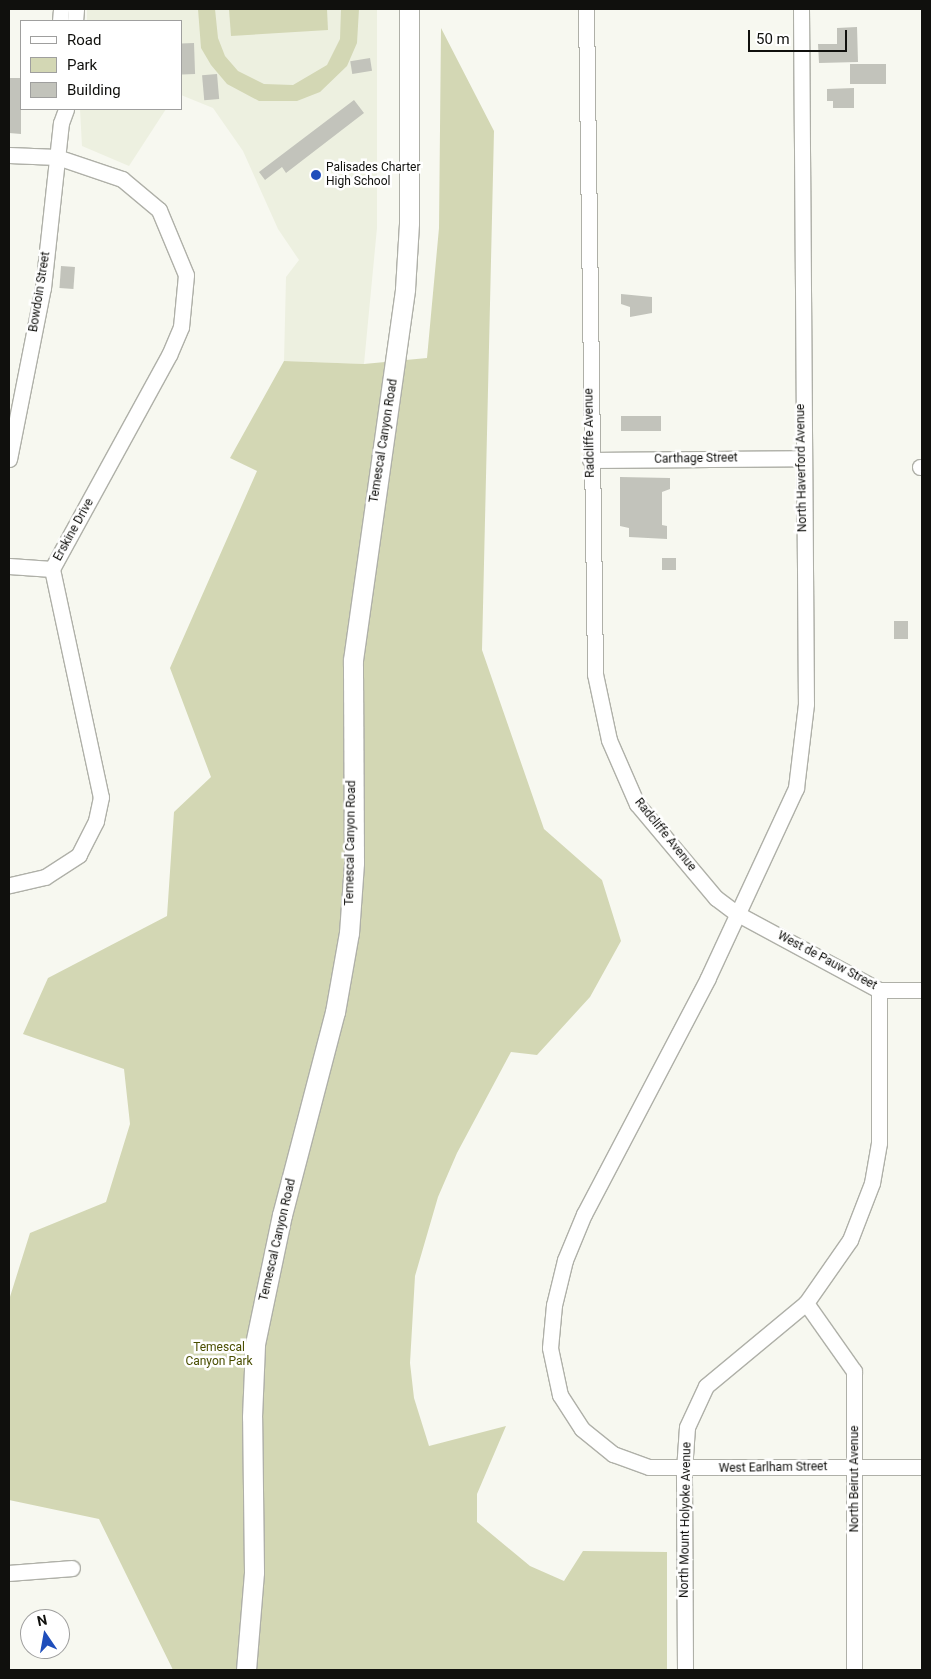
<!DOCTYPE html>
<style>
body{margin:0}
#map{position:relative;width:931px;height:1679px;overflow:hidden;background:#f7f8f0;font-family:Roboto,sans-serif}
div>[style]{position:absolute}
.built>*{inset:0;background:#edf0e0}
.green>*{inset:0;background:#d3d7b4}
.building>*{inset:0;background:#c2c3bb;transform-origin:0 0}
.roads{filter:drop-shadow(1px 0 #afb0a8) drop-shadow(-1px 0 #afb0a8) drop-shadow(0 1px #afb0a8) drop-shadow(0 -1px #afb0a8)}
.minor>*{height:15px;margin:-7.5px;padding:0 7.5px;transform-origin:7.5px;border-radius:7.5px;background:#fff}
.major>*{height:19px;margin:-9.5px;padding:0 9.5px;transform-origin:9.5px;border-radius:9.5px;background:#fff}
.dots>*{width:14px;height:14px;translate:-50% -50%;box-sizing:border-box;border:2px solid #fff;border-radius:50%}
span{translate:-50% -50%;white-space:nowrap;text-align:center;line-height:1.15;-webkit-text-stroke:5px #fff;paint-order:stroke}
.poi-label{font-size:12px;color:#10100d}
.left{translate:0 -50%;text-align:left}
.street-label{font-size:12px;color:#10100d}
.park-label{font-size:12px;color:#4a4e00}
.frame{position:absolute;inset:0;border:10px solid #10100d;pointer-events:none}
.legend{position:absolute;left:20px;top:20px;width:162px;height:90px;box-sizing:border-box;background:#fff;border:1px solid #9f9f9e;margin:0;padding:6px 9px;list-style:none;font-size:15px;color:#10100d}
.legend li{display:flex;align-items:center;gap:10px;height:25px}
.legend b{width:25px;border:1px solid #9f9f9e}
.north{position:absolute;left:20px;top:1609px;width:50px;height:50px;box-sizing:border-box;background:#fff;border:1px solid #9f9f9e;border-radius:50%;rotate:348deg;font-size:14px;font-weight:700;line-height:20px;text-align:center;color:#10100d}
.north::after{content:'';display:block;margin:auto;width:18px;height:22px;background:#1f4ebb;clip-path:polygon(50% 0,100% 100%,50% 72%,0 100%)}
.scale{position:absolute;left:748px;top:30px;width:99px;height:22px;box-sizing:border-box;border:2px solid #10100d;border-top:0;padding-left:6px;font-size:15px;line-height:18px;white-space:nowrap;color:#10100d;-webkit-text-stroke:4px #fff;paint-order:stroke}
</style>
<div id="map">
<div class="built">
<div style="clip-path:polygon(87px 9px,377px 9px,377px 228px,364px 364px,284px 361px,286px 277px,299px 260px,278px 229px,243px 151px,213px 108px,181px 95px,181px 21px,87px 21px)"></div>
<div style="clip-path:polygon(80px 109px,166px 109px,129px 166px,82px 146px)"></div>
</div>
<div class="green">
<div style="clip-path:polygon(198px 9px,215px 9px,218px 38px,225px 56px,238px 71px,264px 84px,293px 85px,327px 65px,340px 39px,341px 9px,359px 9px,357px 43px,347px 66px,320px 92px,297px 101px,259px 101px,227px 84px,211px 65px,201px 48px)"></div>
<div style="clip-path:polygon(229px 9px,327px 9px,328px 30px,231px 36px)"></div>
<div style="clip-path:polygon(441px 28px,494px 131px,482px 650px,544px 829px,602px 880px,621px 941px,590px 997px,537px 1055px,511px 1052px,457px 1153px,438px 1197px,415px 1276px,410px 1363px,414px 1398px,429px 1446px,506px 1426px,477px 1494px,477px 1522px,530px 1566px,564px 1581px,583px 1551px,667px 1552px,667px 1670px,173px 1670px,99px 1519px,9px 1500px,9px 1300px,30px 1233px,106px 1202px,130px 1124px,124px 1069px,23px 1034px,48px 978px,167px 916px,174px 812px,211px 777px,170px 668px,257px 471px,230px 458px,284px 361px,364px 364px,427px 358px,439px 228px)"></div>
</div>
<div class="building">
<div style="clip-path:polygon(857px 27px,858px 62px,819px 63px,818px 44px,837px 44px,837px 28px)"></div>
<div style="left:194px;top:43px;width:31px;height:13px;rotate:88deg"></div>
<div style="left:370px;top:58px;width:13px;height:20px;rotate:81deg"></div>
<div style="left:850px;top:64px;width:36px;height:20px"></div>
<div style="left:217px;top:74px;width:25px;height:15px;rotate:85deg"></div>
<div style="clip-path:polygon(9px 78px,20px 78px,21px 82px,21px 134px,9px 133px)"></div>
<div style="clip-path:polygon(854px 88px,854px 108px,833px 108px,833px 101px,827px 101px,827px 89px)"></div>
<div style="clip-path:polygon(354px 100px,364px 113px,286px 173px,282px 167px,265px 180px,259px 172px)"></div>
<div style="left:61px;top:266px;width:14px;height:22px;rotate:4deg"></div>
<div style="clip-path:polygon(621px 294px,652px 297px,652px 313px,630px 317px,630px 307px,621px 304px)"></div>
<div style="left:661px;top:416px;width:15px;height:40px;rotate:90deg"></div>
<div style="clip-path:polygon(620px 477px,670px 478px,670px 489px,662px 492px,662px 525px,667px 526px,667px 539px,629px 537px,629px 528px,620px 526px)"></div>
<div style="left:662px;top:558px;width:14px;height:12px"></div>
<div style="left:894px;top:621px;width:14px;height:18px"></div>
</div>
<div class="roads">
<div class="minor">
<div style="left:586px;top:9px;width:665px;rotate:89.22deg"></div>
<div style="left:595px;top:674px;width:67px;rotate:78deg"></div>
<div style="left:609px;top:740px;width:70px;rotate:66.4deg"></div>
<div style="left:637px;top:804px;width:123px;rotate:50deg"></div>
<div style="left:716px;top:898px;width:25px;rotate:37deg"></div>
<div style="left:736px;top:913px;width:162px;rotate:28.3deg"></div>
<div style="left:879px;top:990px;width:43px"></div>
<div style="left:801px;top:9px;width:695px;rotate:89.59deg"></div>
<div style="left:806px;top:704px;width:85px;rotate:96.8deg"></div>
<div style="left:796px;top:788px;width:209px;rotate:114.9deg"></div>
<div style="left:708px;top:978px;width:267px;rotate:117.7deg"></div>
<div style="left:584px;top:1214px;width:50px;rotate:112.4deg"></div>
<div style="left:565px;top:1260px;width:46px;rotate:103.7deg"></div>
<div style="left:554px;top:1305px;width:43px;rotate:95.3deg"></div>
<div style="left:550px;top:1348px;width:48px;rotate:78deg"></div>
<div style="left:560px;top:1395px;width:40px;rotate:57.1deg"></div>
<div style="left:582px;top:1429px;width:40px;rotate:39deg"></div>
<div style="left:613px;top:1454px;width:38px;rotate:20deg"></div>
<div style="left:649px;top:1467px;width:273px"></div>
<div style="left:60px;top:21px;width:12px;rotate:-85deg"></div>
<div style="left:75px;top:21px;width:12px;rotate:-85deg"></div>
<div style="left:9px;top:155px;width:48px;rotate:2.4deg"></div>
<div style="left:57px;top:157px;width:69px;rotate:18.7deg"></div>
<div style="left:122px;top:179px;width:48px;rotate:40deg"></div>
<div style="left:159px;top:210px;width:70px;rotate:67.4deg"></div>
<div style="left:186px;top:275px;width:52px;rotate:95.5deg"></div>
<div style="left:181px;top:327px;width:30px;rotate:113deg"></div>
<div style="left:169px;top:355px;width:244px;rotate:118.7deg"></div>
<div style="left:52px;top:569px;width:233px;rotate:77.9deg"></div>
<div style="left:101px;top:797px;width:25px;rotate:102deg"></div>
<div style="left:96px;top:821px;width:38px;rotate:117deg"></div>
<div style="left:79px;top:855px;width:40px;rotate:147.1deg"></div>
<div style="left:45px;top:877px;width:37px;rotate:167deg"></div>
<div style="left:9px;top:459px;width:174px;rotate:-78.8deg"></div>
<div style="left:43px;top:288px;width:166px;rotate:-83.8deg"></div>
<div style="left:61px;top:123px;width:15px;rotate:-70deg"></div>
<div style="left:590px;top:460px;width:212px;rotate:-0.5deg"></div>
<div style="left:920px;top:467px;width:2px"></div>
<div style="left:9px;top:566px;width:43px;rotate:4deg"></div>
<div style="left:806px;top:1303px;width:83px;rotate:54.8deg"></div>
<div style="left:854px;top:1371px;width:299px;rotate:90deg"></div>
<div style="left:9px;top:1573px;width:63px;rotate:-4.5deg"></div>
<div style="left:685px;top:1670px;width:200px;rotate:-90.3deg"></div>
<div style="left:684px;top:1470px;width:43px;rotate:-86deg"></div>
<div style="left:687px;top:1427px;width:45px;rotate:-65.1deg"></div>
<div style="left:706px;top:1386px;width:130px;rotate:-39.7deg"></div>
<div style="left:806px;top:1303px;width:77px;rotate:-55.1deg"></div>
<div style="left:850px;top:1240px;width:61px;rotate:-68.9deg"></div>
<div style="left:872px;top:1183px;width:41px;rotate:-80.1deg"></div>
<div style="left:879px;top:1143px;width:153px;rotate:-90deg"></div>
</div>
<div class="major">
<div style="left:246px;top:1670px;width:98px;rotate:-85.3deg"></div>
<div style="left:254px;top:1572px;width:155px;rotate:-90.7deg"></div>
<div style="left:252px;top:1417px;width:73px;rotate:-87.6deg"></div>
<div style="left:255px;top:1344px;width:132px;rotate:-78.2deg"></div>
<div style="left:282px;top:1215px;width:210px;rotate:-75.4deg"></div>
<div style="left:335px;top:1012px;width:80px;rotate:-80deg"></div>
<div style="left:349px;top:933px;width:70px;rotate:-85.9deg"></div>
<div style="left:354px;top:863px;width:203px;rotate:-90.3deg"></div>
<div style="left:353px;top:660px;width:375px;rotate:-82deg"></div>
<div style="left:405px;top:289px;width:66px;rotate:-86.5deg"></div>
<div style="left:409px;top:223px;width:214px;rotate:-90deg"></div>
</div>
</div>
<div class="dots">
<div style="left:316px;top:175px;background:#1f4ebb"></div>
</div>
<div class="poi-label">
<span class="left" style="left:326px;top:175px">Palisades Charter<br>High School</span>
</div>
<div class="street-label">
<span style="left:40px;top:292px;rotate:-81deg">Bowdoin Street</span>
<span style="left:590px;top:433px;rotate:-91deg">Radcliffe Avenue</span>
<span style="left:384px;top:441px;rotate:-81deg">Temescal Canyon Road</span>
<span style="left:696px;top:459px;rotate:-1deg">Carthage Street</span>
<span style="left:802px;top:468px;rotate:-91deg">North Haverford Avenue</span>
<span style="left:74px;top:530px;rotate:-61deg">Erskine Drive</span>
<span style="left:665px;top:835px;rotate:51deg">Radcliffe Avenue</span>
<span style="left:351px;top:843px;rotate:-89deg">Temescal Canyon Road</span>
<span style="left:827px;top:961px;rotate:28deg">West de Pauw Street</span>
<span style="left:278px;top:1240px;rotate:-77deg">Temescal Canyon Road</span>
<span style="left:773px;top:1468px;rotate:-1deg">West Earlham Street</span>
<span style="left:855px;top:1479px;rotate:-90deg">North Beirut Avenue</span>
<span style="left:686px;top:1520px;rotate:-89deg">North Mount Holyoke Avenue</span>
</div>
<div class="park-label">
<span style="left:219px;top:1355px">Temescal<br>Canyon Park</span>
</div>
<div class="frame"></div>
<ul class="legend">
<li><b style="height:6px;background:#fff"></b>Road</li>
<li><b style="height:14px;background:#d3d7b4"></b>Park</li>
<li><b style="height:14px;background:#c2c3bb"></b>Building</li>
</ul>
<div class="north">N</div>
<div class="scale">50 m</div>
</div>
